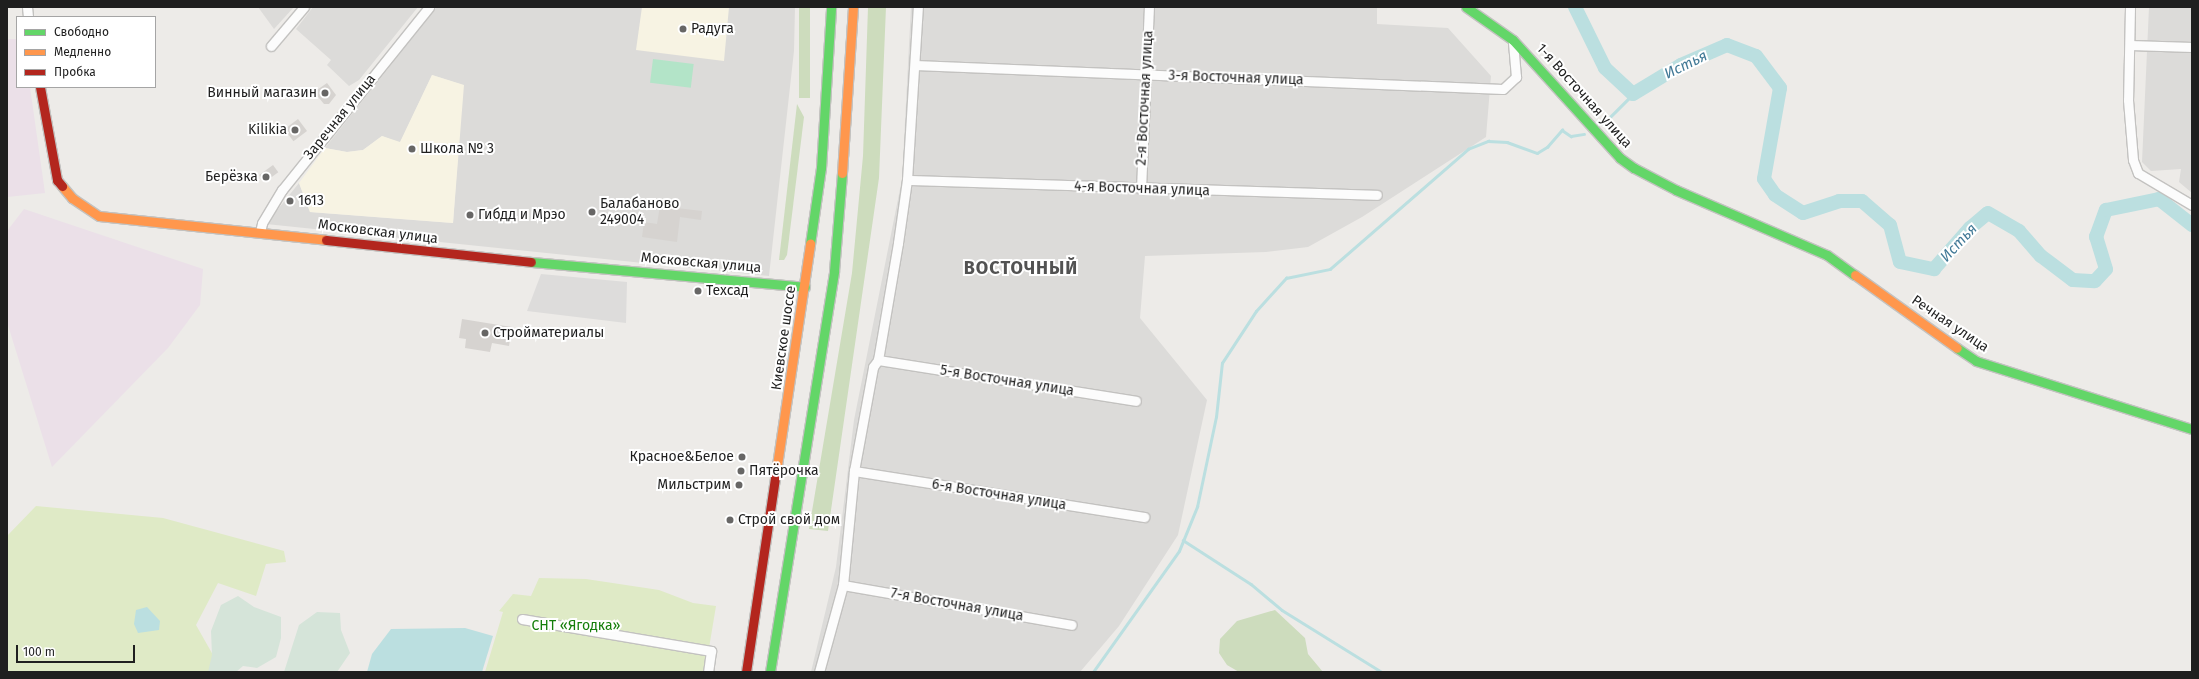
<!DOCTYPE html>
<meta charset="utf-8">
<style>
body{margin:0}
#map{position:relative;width:2199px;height:679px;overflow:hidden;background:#edebe8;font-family:"Fira Sans",sans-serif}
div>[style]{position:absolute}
.residential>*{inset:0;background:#dcdbd9}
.industrial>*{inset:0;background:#ebe0e8}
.education>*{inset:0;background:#f7f3e3}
.grass>*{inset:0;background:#dfeac6}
.forest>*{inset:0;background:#cddcbd;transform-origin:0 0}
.wetland>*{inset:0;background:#d5e4d9}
.pitch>*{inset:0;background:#b3e4c8;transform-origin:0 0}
.parking>*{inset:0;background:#dddcdb}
.water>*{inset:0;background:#bbdfe0}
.stream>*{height:2.5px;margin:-1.25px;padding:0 1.25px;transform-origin:1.25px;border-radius:1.25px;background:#bbdfe0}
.river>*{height:14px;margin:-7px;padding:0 7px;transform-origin:7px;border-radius:7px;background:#bbdfe0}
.building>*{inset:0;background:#d6d3d0;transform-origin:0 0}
.roads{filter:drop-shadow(1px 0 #c3c2c0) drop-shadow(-1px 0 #c3c2c0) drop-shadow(0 1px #c3c2c0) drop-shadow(0 -1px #c3c2c0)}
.street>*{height:9px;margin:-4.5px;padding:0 4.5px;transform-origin:4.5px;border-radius:4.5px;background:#fcfcfc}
.fast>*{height:9px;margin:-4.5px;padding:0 4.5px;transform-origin:4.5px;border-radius:4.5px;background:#63d668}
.slow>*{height:9px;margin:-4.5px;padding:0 4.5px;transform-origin:4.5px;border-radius:4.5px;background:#ff974d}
.jam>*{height:9px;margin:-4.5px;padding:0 4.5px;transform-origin:4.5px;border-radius:4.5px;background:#b3261e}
.dots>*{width:11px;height:11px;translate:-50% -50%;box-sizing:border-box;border:2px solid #fff;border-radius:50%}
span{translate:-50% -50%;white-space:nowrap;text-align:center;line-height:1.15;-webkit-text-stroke:4px #fff;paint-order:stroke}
.poi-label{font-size:14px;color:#1f1f1f}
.left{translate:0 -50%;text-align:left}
.right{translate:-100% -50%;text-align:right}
.street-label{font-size:14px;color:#1f1f1f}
.park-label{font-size:14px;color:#147e0b}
.water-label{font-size:15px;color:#427a97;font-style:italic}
.district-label{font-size:18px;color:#525252;font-weight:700;letter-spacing:1px}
.frame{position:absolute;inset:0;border:8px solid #1f1f1f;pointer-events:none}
.legend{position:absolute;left:16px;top:16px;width:140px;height:72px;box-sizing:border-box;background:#fff;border:1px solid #a5a5a5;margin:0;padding:5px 7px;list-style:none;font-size:12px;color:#1f1f1f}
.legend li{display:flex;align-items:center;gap:8px;height:20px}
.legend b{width:20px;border:1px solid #a5a5a5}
.scale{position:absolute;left:16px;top:645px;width:119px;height:18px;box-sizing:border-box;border:2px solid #1f1f1f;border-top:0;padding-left:5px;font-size:12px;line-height:14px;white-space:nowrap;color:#1f1f1f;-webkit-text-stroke:3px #fff;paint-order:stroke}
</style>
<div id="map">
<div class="residential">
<div style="clip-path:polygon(258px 7px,294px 7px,274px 29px)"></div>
<div style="clip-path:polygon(313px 7px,418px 7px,359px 80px,349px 86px,327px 65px,331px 60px,296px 29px)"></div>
<div style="clip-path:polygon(437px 7px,795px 7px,794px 51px,769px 276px,266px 224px,299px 183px,310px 212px,453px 223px,463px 85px,432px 75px,400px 143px,382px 136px,363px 150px,347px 152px,325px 148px)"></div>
<div style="clip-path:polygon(911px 7px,1377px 7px,1377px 24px,1448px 28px,1491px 76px,1486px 137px,1362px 217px,1308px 247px,1266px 252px,1145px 256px,1140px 318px,1207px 400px,1178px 535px,1119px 626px,1080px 672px,811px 672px,836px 567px,854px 420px,902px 179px)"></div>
<div style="clip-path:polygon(2149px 7px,2192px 7px,2192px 193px,2179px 182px,2181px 169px,2151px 171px,2142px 162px)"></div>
</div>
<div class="industrial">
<div style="clip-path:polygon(7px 39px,17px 39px,17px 87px,30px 87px,45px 193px,7px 197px)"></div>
<div style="clip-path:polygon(24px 209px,203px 269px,200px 305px,168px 348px,52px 467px,7px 322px,7px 231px)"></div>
</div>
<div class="education">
<div style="clip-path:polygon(642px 7px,729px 7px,724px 61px,636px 50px)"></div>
<div style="clip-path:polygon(432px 75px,464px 85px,453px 223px,310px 212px,299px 183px,325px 148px,347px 152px,363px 150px,382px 136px,400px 142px)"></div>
</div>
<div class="grass">
<div style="clip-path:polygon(36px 506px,163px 518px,284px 551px,286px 562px,266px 564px,256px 596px,218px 583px,196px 625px,217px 662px,214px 672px,7px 672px,7px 536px)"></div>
<div style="clip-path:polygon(539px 578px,586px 579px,659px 590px,693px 603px,716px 606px,705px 672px,485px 672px,503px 612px,499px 611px,513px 594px,531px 596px)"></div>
</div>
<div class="forest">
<div style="left:799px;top:7px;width:11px;height:91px"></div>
<div style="clip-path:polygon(868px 7px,886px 7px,879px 178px,828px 531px,809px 529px,852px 273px,863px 156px)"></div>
<div style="clip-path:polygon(797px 104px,804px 117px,787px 255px,784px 260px,779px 260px)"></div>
<div style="clip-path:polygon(1275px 610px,1305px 638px,1308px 654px,1323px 672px,1239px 672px,1227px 665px,1219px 653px,1220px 639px,1237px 621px)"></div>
</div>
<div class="wetland">
<div style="clip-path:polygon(238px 596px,254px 607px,281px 617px,281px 638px,276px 657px,257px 668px,243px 666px,236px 672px,208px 672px,212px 655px,211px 631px,221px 605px)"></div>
<div style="clip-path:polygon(317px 612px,340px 613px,341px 630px,350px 653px,337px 672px,284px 672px,299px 625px)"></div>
</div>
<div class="pitch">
<div style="left:653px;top:59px;width:41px;height:24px;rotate:7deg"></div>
</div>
<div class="parking">
<div style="clip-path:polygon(541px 274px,627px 282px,626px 323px,527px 311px)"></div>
</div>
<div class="water">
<div style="clip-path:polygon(147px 607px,160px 621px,159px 630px,138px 633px,134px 624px,136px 610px)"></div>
<div style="clip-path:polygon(465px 628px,493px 636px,482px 672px,367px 672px,372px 654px,391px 629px)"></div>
</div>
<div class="stream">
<div style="left:1603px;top:124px;width:42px;rotate:-45deg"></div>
<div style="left:1183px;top:540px;width:81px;rotate:32.9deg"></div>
<div style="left:1251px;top:584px;width:40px;rotate:40deg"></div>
<div style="left:1282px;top:610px;width:118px;rotate:31.8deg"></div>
<div style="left:1093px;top:672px;width:148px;rotate:-54.6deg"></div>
<div style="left:1179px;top:551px;width:48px;rotate:-67.8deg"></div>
<div style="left:1197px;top:507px;width:92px;rotate:-78.1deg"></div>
<div style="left:1216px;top:417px;width:54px;rotate:-83.7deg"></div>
<div style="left:1222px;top:363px;width:62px;rotate:-56.8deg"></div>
<div style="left:1256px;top:311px;width:45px;rotate:-47.7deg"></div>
<div style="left:1286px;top:278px;width:45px;rotate:-11.6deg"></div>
<div style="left:1330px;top:269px;width:183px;rotate:-41deg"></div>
<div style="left:1468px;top:149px;width:22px;rotate:-22deg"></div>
<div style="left:1488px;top:141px;width:19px;rotate:3deg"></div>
<div style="left:1507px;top:142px;width:32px;rotate:20deg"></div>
<div style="left:1537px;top:153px;width:12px;rotate:-31deg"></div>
<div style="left:1547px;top:147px;width:23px;rotate:-49deg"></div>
<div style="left:1562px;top:130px;width:11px;rotate:34deg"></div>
<div style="left:1571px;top:136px;width:13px;rotate:-9deg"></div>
</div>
<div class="river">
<div style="left:1575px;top:7px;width:68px;rotate:63.8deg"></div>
<div style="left:1605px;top:68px;width:38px;rotate:43deg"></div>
<div style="left:1633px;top:94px;width:56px;rotate:-31.1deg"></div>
<div style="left:1681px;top:65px;width:50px;rotate:-23.5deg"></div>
<div style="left:1727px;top:45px;width:31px;rotate:21deg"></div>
<div style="left:1756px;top:56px;width:40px;rotate:53deg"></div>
<div style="left:1780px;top:88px;width:92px;rotate:100deg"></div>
<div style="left:1764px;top:179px;width:19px;rotate:55deg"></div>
<div style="left:1775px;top:195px;width:33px;rotate:33deg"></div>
<div style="left:1803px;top:213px;width:38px;rotate:-18deg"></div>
<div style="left:1839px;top:201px;width:23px"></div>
<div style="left:1862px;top:201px;width:37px;rotate:41deg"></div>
<div style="left:1890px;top:225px;width:38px;rotate:75deg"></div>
<div style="left:1900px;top:262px;width:35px;rotate:12deg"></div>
<div style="left:1934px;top:269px;width:55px;rotate:-48.7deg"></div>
<div style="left:1970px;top:228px;width:23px;rotate:-40deg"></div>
<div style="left:1988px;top:213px;width:36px;rotate:30deg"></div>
<div style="left:2019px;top:231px;width:33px;rotate:49deg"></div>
<div style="left:2041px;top:256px;width:40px;rotate:37deg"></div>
<div style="left:2073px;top:280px;width:22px;rotate:3deg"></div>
<div style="left:2095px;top:281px;width:16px;rotate:-47deg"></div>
<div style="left:2106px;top:269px;width:34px;rotate:-107deg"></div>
<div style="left:2096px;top:237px;width:29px;rotate:-70deg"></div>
<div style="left:2106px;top:210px;width:54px;rotate:-11.7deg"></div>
<div style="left:2159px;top:199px;width:42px;rotate:38.2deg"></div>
</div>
<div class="building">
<div style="clip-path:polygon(327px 83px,336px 95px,329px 104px,324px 104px,314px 92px)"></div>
<div style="left:298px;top:119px;width:15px;height:17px;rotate:53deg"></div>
<div style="left:273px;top:165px;width:9px;height:17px;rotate:54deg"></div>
<div style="clip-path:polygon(660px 206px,702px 211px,701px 220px,680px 217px,677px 242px,642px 237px,644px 222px,657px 224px)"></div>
<div style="clip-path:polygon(462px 319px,512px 327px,509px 346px,492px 343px,490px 352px,465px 348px,466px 339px,459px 338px)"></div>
</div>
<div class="roads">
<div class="street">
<div style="left:27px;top:7px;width:10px;rotate:84deg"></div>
<div style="left:2130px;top:7px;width:93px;rotate:91.2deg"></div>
<div style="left:2128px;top:100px;width:60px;rotate:85.2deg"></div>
<div style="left:2133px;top:160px;width:14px;rotate:69deg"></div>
<div style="left:2138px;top:173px;width:63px;rotate:30.7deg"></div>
<div style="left:2130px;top:45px;width:62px;rotate:1.8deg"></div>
<div style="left:271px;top:46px;width:51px;rotate:-49.8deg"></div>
<div style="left:915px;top:65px;width:588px;rotate:2.34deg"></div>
<div style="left:1503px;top:89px;width:18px;rotate:-43deg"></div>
<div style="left:1516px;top:77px;width:37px;rotate:-95deg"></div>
<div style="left:907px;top:180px;width:470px;rotate:1.8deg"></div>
<div style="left:1141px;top:189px;width:182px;rotate:-87.5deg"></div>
<div style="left:260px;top:232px;width:9px;rotate:-77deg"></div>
<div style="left:262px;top:223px;width:39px;rotate:-59deg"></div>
<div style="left:282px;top:190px;width:235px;rotate:-51.2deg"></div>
<div style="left:878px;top:360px;width:261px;rotate:9deg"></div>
<div style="left:854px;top:471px;width:294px;rotate:9deg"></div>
<div style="left:843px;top:585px;width:232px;rotate:9.9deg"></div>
<div style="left:522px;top:619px;width:192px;rotate:9.6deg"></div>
<div style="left:711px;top:651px;width:21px;rotate:98deg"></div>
<div style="left:819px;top:672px;width:90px;rotate:-74.6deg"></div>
<div style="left:843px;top:585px;width:115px;rotate:-84.5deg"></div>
<div style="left:854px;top:471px;width:106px;rotate:-79.6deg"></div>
<div style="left:873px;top:367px;width:9px;rotate:-54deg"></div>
<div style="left:878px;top:360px;width:119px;rotate:-80.3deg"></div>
<div style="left:898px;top:243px;width:64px;rotate:-81.9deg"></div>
<div style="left:907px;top:180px;width:173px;rotate:-86.4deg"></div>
</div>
<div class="fast">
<div style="left:1466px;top:7px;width:57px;rotate:35.1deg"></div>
<div style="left:1513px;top:40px;width:159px;rotate:47.8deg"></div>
<div style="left:1620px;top:158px;width:17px;rotate:36deg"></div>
<div style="left:1634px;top:168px;width:47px;rotate:27.6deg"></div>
<div style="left:1676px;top:190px;width:164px;rotate:23.3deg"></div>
<div style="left:1827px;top:255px;width:34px;rotate:36deg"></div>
<div style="left:810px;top:244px;width:77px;rotate:-81.8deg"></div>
<div style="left:821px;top:168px;width:161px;rotate:-86.4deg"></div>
<div style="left:531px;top:262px;width:275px;rotate:5.2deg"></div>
<div style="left:1957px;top:348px;width:23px;rotate:34deg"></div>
<div style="left:1976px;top:361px;width:226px;rotate:17.5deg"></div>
<div style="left:770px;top:672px;width:406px;rotate:-80.9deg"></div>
<div style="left:834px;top:271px;width:98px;rotate:-85.3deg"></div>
</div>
<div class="slow">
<div style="left:842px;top:173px;width:166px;rotate:-86.2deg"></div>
<div style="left:62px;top:186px;width:16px;rotate:50deg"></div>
<div style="left:72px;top:198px;width:32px;rotate:34deg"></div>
<div style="left:99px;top:216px;width:228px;rotate:6deg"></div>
<div style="left:1855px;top:275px;width:125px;rotate:35.6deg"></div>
<div style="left:776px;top:472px;width:231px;rotate:-81.5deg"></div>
</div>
<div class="jam">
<div style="left:40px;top:87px;width:95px;rotate:79.6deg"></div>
<div style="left:57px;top:180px;width:8px;rotate:50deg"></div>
<div style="left:326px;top:240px;width:206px;rotate:6.1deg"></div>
<div style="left:746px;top:672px;width:202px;rotate:-81.5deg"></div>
</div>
</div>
<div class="dots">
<div style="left:683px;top:29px;background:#676665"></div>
<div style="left:325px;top:93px;background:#676665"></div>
<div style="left:295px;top:130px;background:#676665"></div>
<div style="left:412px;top:149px;background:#676665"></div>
<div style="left:266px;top:177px;background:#676665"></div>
<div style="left:290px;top:201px;background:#676665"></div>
<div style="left:592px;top:212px;background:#676665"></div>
<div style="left:470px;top:215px;background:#676665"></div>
<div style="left:698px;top:291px;background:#676665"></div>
<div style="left:485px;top:333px;background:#676665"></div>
<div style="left:742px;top:457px;background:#676665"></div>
<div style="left:741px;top:471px;background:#676665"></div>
<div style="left:739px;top:485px;background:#676665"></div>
<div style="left:730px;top:520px;background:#676665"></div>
</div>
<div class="poi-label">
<span class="left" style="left:691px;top:29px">Радуга</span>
<span class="right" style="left:317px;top:93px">Винный магазин</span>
<span class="right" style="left:287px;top:130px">Kilikia</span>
<span class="left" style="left:420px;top:149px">Школа № 3</span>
<span class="right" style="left:258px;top:177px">Берёзка</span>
<span class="left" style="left:298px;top:201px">1613</span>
<span class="left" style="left:600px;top:212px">Балабаново<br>249004</span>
<span class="left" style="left:478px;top:215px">Гибдд и Мрэо</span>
<span class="left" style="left:706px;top:291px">Техсад</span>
<span class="left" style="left:493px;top:333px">Стройматериалы</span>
<span class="right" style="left:734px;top:457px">Красное&amp;Белое</span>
<span class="left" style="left:749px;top:471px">Пятёрочка</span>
<span class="right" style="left:731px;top:485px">Мильстрим</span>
<span class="left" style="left:738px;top:520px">Строй свой дом</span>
</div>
<div class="street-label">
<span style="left:1236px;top:78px;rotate:2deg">3-я Восточная улица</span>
<span style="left:1584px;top:96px;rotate:48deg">1-я Восточная улица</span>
<span style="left:1145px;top:98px;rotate:-87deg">2-я Восточная улица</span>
<span style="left:340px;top:117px;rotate:-51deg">Заречная улица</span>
<span style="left:1142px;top:189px;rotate:2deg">4-я Восточная улица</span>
<span style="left:378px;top:232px;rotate:7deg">Московская улица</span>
<span style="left:701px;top:263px;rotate:5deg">Московская улица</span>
<span style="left:1950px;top:324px;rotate:34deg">Речная улица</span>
<span style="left:784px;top:338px;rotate:-82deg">Киевское шоссе</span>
<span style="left:1007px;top:381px;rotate:9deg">5-я Восточная улица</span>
<span style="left:999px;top:495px;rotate:9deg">6-я Восточная улица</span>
<span style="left:957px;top:605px;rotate:10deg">7-я Восточная улица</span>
</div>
<div class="park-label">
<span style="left:576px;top:626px">СНТ «Ягодка»</span>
</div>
<div class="water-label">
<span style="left:1686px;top:65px;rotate:-26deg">Истья</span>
<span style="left:1959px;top:243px;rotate:-47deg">Истья</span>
</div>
<div class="district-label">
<span style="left:1021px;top:268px">ВОСТОЧНЫЙ</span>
</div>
<div class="frame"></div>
<ul class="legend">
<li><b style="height:5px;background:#63d668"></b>Свободно</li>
<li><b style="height:5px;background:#ff974d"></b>Медленно</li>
<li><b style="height:5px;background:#b3261e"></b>Пробка</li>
</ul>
<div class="scale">100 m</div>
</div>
